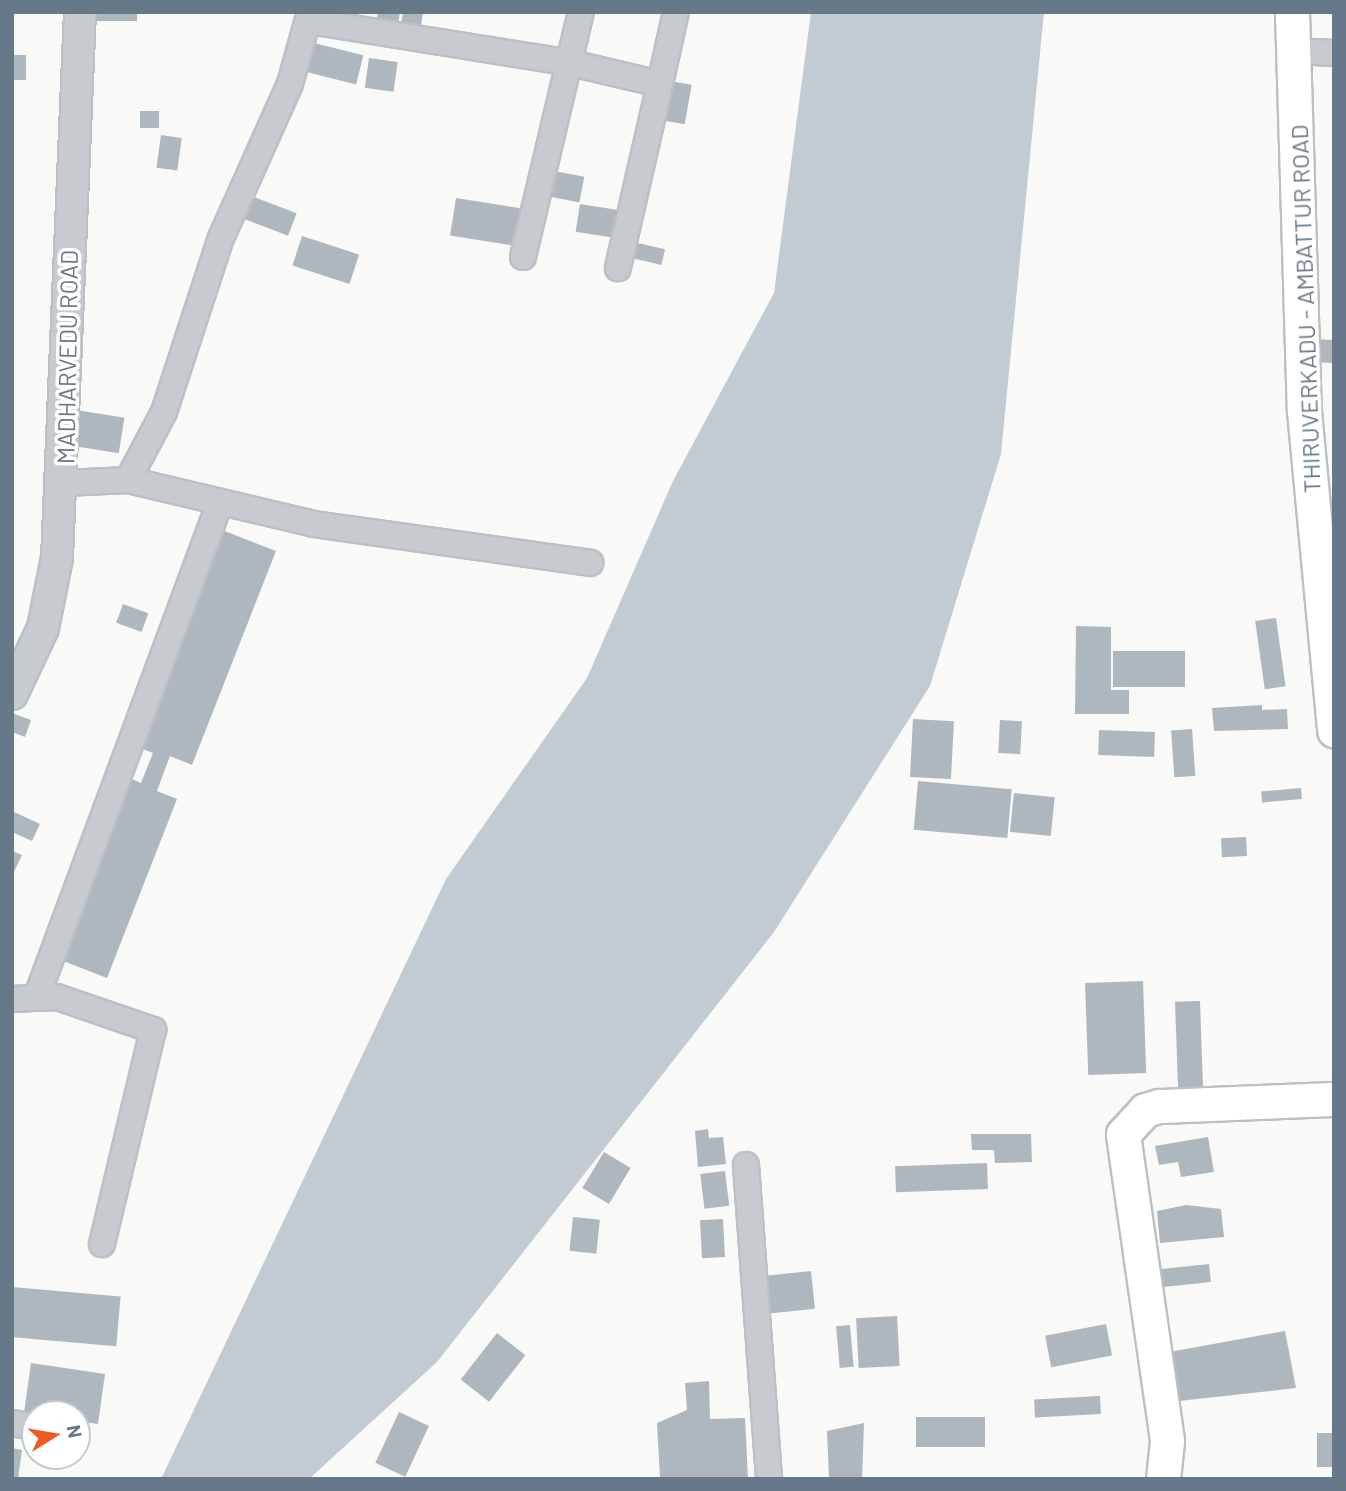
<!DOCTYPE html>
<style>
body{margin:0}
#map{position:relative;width:1346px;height:1491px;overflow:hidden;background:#f9f9f7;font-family:Barlow,sans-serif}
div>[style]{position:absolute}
.water>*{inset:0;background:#c2cbd1}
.building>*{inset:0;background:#afb7be;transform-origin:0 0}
.roads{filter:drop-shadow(2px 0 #bbc0c5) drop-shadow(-2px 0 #bbc0c5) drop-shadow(0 2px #bbc0c5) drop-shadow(0 -2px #bbc0c5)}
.minor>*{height:24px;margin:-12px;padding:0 12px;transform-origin:12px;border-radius:12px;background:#c7cbcf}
.tertiary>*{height:30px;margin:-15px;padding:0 15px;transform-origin:15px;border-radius:15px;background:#c7cbcf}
.secondary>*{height:33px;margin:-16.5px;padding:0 16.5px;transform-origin:16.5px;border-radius:16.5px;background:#fff}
span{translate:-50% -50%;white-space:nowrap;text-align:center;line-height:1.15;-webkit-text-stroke:7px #fff;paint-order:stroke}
.street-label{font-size:24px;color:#66788a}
.frame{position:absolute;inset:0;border:14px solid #66788a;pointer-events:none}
.north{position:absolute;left:21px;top:1400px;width:70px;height:70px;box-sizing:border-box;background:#fff;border:2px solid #c2c9d0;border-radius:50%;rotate:79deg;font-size:19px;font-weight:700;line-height:28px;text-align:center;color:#66788a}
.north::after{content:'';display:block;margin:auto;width:24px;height:32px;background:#ee5b22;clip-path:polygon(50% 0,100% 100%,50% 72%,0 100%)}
</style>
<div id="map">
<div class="water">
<div style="clip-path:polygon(811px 12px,1044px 12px,1001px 454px,930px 686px,774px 932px,437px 1362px,309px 1479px,161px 1479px,446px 879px,587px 678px,673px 481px,774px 293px)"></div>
</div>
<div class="building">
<div style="left:96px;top:12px;width:41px;height:9px"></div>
<div style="clip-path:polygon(378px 12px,400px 12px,397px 32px,375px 29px)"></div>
<div style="clip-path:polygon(403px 12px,423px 12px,420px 33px,400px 30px)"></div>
<div style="left:310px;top:42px;width:55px;height:30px;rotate:14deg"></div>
<div style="left:12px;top:55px;width:14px;height:25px"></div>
<div style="left:369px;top:58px;width:29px;height:30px;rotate:8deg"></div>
<div style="left:670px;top:81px;width:22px;height:40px;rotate:10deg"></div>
<div style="left:140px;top:111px;width:19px;height:17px"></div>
<div style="left:161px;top:135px;width:21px;height:33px;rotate:8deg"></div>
<div style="left:549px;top:170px;width:36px;height:26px;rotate:11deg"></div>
<div style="left:249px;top:195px;width:51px;height:24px;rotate:21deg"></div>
<div style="left:456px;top:198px;width:65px;height:38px;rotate:9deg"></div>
<div style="left:580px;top:204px;width:37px;height:28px;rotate:9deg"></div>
<div style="left:302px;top:236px;width:60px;height:31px;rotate:18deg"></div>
<div style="left:629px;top:241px;width:37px;height:16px;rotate:13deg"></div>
<div style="left:1315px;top:339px;width:19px;height:23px;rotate:3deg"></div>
<div style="left:76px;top:410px;width:49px;height:36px;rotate:9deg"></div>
<div style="clip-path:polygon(222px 530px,276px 551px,192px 765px,170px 756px,157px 791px,177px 799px,107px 978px,53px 957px,124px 776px,141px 783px,153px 753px,137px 747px)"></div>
<div style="left:123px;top:604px;width:27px;height:20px;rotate:20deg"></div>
<div style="left:1276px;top:618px;width:69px;height:21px;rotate:82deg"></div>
<div style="clip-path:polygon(1076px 626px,1111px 627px,1111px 690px,1129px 690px,1129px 714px,1075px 714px)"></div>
<div style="left:1113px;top:651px;width:72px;height:36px"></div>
<div style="clip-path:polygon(1262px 705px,1262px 710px,1287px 709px,1288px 729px,1214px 731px,1212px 708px)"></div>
<div style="clip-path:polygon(12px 713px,31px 720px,25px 737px,12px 732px)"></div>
<div style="left:913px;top:719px;width:41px;height:58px;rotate:3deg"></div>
<div style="left:1000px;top:720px;width:22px;height:33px;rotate:3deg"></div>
<div style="left:1192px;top:729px;width:47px;height:21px;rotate:86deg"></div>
<div style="left:1099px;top:730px;width:56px;height:25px;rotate:2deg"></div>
<div style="left:918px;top:781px;width:94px;height:49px;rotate:5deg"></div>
<div style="left:1301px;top:788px;width:11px;height:40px;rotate:85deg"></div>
<div style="left:1014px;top:793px;width:41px;height:39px;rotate:6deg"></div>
<div style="clip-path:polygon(12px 811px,40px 824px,32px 841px,12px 832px)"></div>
<div style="left:1246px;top:837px;width:19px;height:25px;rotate:87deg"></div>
<div style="clip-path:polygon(12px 851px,22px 855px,12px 876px)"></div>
<div style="left:1143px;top:981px;width:92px;height:58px;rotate:88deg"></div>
<div style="left:1200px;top:1001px;width:88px;height:25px;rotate:88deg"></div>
<div style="clip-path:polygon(708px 1129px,709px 1138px,723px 1137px,726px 1164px,698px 1167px,695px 1131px)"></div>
<div style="clip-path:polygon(971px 1134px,1031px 1134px,1032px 1162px,995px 1163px,994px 1150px,972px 1150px)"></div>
<div style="clip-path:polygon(1208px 1137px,1214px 1172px,1181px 1177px,1178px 1162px,1159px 1165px,1155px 1146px)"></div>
<div style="left:604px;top:1152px;width:31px;height:42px;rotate:31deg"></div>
<div style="left:987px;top:1163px;width:26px;height:92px;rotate:88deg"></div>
<div style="left:725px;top:1171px;width:35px;height:25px;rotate:83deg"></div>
<div style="clip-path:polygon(1186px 1205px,1221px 1209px,1224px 1237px,1160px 1243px,1157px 1211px)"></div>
<div style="left:573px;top:1217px;width:27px;height:34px;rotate:6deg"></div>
<div style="left:723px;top:1219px;width:38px;height:23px;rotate:87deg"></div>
<div style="left:1209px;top:1264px;width:18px;height:50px;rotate:84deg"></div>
<div style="left:811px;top:1271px;width:38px;height:48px;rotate:84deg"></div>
<div style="left:12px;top:1287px;width:109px;height:50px;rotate:5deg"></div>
<div style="left:897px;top:1316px;width:50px;height:41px;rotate:87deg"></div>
<div style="left:1106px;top:1324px;width:32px;height:62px;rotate:79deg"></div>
<div style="left:850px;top:1325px;width:42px;height:14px;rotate:85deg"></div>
<div style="clip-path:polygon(1285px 1331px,1296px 1388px,1179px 1401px,1164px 1353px)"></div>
<div style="left:497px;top:1333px;width:36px;height:59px;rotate:38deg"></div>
<div style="clip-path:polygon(31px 1363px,105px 1374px,98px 1424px,77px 1421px,77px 1414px,24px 1413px)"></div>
<div style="clip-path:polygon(709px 1381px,710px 1419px,745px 1418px,748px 1479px,660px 1479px,657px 1423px,687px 1410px,685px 1383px)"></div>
<div style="left:1100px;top:1396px;width:18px;height:66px;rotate:87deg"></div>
<div style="left:399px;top:1412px;width:33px;height:56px;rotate:25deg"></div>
<div style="left:916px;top:1417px;width:69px;height:30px"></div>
<div style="clip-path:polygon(864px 1423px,862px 1479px,829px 1479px,827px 1431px)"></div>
<div style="left:1317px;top:1433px;width:17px;height:34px"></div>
<div style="clip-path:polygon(12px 1448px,22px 1450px,18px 1479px,12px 1479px)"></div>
</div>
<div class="roads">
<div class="minor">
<div style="left:309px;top:21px;width:265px;rotate:9.1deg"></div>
<div style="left:571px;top:63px;width:91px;rotate:13.3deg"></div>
<div style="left:660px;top:84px;width:189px;rotate:102.9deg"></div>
<div style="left:1294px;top:51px;width:40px;rotate:2.9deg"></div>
<div style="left:660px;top:84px;width:74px;rotate:-77.5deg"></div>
<div style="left:523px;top:257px;width:252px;rotate:-76.7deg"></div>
<div style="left:128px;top:480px;width:191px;rotate:13.3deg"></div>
<div style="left:314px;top:524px;width:279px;rotate:8deg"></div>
<div style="left:64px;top:483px;width:64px;rotate:-2.7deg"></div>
<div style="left:128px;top:480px;width:77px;rotate:-62.1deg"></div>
<div style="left:164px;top:412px;width:183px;rotate:-71.9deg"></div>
<div style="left:221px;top:238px;width:169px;rotate:-65.9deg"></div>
<div style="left:290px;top:84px;width:75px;rotate:-74.5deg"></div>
<div style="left:37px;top:996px;width:527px;rotate:-69.67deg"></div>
<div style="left:12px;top:999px;width:45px;rotate:-2.5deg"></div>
<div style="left:57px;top:997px;width:102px;rotate:19deg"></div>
<div style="left:153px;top:1030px;width:220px;rotate:103.4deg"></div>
<div style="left:746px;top:1165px;width:315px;rotate:85.8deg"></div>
<div style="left:12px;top:1423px;width:23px;rotate:10deg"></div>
</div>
<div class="tertiary">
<div style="left:12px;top:694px;width:73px;rotate:-64.8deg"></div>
<div style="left:43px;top:628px;width:71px;rotate:-78.7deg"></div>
<div style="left:57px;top:558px;width:546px;rotate:-87.59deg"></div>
</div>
<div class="secondary">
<div style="left:1292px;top:12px;width:399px;rotate:88.3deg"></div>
<div style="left:1304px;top:411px;width:321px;rotate:84.6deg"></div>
<div style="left:1163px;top:1479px;width:39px;rotate:-84deg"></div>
<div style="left:1167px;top:1440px;width:309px;rotate:-98.2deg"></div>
<div style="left:1123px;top:1134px;width:33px;rotate:-47deg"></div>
<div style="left:1145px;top:1110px;width:15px;rotate:-16deg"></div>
<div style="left:1159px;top:1106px;width:175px;rotate:-2.3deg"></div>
</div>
</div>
<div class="street-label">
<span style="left:1305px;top:309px;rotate:-92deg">THIRUVERKADU - AMBATTUR ROAD</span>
<span style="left:67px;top:357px;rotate:-89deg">MADHARVEDU ROAD</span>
</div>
<div class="frame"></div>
<div class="north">N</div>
</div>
